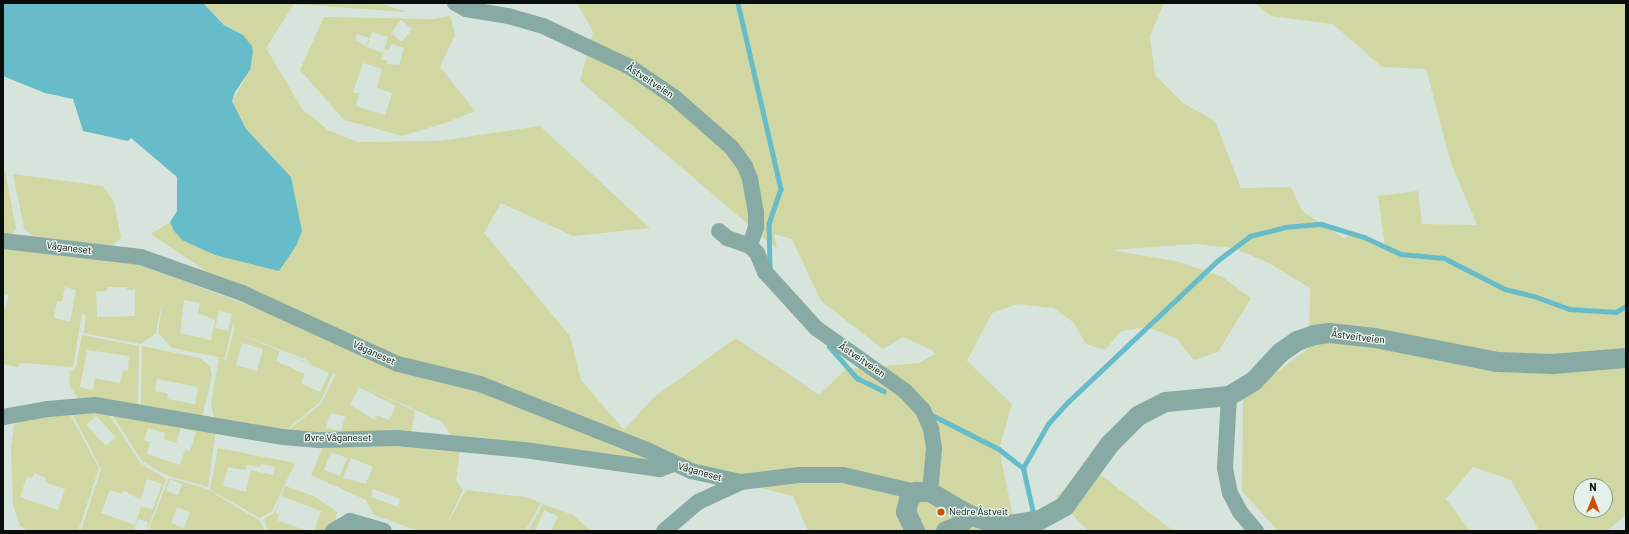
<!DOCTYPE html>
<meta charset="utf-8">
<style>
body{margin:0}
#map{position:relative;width:1629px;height:534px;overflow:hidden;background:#d6e4dc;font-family:Barlow,sans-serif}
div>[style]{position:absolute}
.green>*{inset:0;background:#d1d7a2}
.water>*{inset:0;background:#67bcca}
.stream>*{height:4.5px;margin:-2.25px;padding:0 2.25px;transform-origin:2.25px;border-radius:2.25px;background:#67bcca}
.minor>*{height:16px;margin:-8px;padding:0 8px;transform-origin:8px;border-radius:8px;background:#88aaa5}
.tertiary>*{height:20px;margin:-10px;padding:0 10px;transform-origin:10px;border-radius:10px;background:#88aaa5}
.dots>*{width:11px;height:11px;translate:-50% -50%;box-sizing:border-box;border:2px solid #e3f1e9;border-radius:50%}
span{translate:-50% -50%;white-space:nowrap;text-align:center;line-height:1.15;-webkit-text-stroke:3px #e3f1e9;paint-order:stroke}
.street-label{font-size:10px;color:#090d0b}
.poi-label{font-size:10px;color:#090d0b}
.left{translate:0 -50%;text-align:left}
.frame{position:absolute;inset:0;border:4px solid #090d0b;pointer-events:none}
.north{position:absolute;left:1573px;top:478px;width:40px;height:40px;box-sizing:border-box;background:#e3f1e9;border:1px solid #8c9690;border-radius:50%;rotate:0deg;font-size:11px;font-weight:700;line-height:16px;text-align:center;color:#090d0b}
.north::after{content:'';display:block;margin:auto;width:14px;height:18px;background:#d14c03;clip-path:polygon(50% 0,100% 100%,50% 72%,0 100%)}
</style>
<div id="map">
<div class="green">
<div style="clip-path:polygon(evenodd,203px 3px,380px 3px,406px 12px,294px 4px,266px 48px,303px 110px,328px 130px,357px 142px,438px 141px,540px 126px,650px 228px,573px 236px,501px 203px,484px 233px,570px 336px,581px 380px,624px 430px,653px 398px,736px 338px,819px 395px,846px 369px,919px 363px,935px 354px,932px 350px,903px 337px,883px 349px,821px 301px,792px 239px,774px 234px,777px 249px,580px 81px,593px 32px,577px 3px,1164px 3px,1150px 36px,1155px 75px,1183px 103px,1215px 121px,1241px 188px,1291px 187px,1302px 211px,1345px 239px,1349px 234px,1385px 247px,1378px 196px,1418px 191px,1422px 224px,1477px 225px,1451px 163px,1426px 69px,1382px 67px,1333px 24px,1271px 16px,1255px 3px,1626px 3px,1626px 514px,1607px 531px,1539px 531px,1511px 480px,1473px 467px,1446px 499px,1470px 531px,1278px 531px,1242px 491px,1243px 398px,1309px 348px,1310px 288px,1267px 262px,1233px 248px,1195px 244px,1110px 250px,1176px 261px,1221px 276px,1251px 298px,1218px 352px,1194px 360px,1177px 339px,1148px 327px,1121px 331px,1105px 350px,1086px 344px,1073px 322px,1053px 308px,1018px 304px,992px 313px,967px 361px,1012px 404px,999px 449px,1014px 521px,1031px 531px,808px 531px,793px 496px,737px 482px,574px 458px,451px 435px,442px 422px,349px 380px,415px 411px,411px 434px,286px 432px,321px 404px,336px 374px,333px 373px,320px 402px,284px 432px,215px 421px,211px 404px,219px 357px,172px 348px,158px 333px,163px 296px,156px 333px,141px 344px,84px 333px,86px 317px,82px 312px,73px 367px,20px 363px,18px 367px,3px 364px,3px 307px,6px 308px,9px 295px,3px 294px,3px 247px,135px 263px,266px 312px,151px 234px,170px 222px,174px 231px,182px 240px,262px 148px,246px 129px,232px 101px,250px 70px,243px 35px,225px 25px,203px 3px,65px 287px,76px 290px,70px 322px,54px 318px,57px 301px,62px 301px,65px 287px,203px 3px,108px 287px,127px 287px,127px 290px,135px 290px,135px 316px,97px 317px,96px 291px,107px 291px,108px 287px,203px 3px,184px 300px,200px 303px,198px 313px,215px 320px,211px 340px,180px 333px,184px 300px,203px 3px,219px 311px,232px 314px,228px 331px,215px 328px,219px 311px,203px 3px,233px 323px,234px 331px,226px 360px,222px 358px,225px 358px,233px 323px,203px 3px,237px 333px,305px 359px,312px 364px,311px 364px,237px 333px,203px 3px,242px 343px,263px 349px,257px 371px,236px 365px,242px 343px,203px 3px,280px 351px,329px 373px,320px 392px,301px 383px,305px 374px,276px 361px,280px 351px,203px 3px,359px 387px,396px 406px,389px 420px,377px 415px,375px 420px,350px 405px,359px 387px,203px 3px,330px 413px,345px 416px,341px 431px,326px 428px,330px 413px,203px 3px,1581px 486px,1605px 486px,1605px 510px,1581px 510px,1581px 486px)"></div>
<div style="clip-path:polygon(evenodd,450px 16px,455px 35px,440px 67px,475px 111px,448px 122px,402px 136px,344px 120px,300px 70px,324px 17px,433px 19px,450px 16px,401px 20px,412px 29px,402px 42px,391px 33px,401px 20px,450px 16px,372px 32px,388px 37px,383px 53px,367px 47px,372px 32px,450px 16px,357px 34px,369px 38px,366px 46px,355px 40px,357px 34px,450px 16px,391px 44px,404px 48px,399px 65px,387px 64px,388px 61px,381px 59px,385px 49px,389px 50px,391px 44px,450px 16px,363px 63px,382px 69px,377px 88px,392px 93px,385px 115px,356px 106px,359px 94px,353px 92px,363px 63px)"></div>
<div style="clip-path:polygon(3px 171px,5px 171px,16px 229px,10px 236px,3px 235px)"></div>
<div style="clip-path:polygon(13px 174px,103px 186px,114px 202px,121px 238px,109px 248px,36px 239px,24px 228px)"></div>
<div style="clip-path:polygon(evenodd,82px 335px,139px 346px,138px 409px,80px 401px,70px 387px,69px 372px,76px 367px,82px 335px,87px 350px,129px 356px,128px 371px,123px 370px,120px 383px,95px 378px,93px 390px,80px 387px,87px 350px)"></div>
<div style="clip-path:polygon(evenodd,142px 346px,200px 358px,210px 366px,212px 377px,201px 420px,141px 409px,142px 346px,157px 379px,198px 387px,195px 404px,167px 399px,168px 394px,155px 391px,157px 379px)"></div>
<div style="clip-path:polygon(evenodd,105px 408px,140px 463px,166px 479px,147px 531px,148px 522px,138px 519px,134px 529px,139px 531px,81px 531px,101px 469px,71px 411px,105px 408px,96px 416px,116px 437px,106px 446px,86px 425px,96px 416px,105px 408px,147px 479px,162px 484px,153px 509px,141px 507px,135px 525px,101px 513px,110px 490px,121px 494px,123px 490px,141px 500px,147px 479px)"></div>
<div style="clip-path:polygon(evenodd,68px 411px,99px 468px,78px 531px,28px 531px,20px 526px,13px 505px,11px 448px,14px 425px,24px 417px,68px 411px,34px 473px,46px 478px,45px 482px,65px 489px,58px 510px,20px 497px,27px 476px,32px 478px,34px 473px)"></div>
<div style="clip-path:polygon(evenodd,110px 411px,216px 430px,208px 487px,166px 475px,142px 461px,110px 411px,148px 428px,165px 433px,164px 439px,176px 443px,181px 428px,196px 432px,190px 451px,185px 450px,180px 465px,147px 454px,150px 442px,144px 440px,148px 428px)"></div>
<div style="clip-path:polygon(evenodd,365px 444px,460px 450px,456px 481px,463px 490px,445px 528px,466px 490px,526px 497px,541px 503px,525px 531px,419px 531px,374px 515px,366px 500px,311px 475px,324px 445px,365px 444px,331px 452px,347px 458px,340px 476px,324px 470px,331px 452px,365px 444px,351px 458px,373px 467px,366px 484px,343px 478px,351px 458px,365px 444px,373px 489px,400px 499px,398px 507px,371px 497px,373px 489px)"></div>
<div style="clip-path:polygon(evenodd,218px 448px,295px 463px,272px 511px,260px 518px,210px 490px,218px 448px,261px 464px,275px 467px,273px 475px,251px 470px,246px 492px,223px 486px,228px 467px,245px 470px,247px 465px,260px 467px,261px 464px)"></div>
<div style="clip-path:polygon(1089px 466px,1163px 523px,1174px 531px,1088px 531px,1056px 497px)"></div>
<div style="clip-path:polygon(evenodd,169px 478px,207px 489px,260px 521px,265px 531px,148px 531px,169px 478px,170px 479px,182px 484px,178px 495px,166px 491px,170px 479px,169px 478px,177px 507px,190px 512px,184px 528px,171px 523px,177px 507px)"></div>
<div style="clip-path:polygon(285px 486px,314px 496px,337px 512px,335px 524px,326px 531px,314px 531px,321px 511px,281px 496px,275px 513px,279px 515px,277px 520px,307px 531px,268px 531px,264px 519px,274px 513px)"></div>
<div style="clip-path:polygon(543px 504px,573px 515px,591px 531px,551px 531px,558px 516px,544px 510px,535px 531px,528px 531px)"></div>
</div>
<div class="water">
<div style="clip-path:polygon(3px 3px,203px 3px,224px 25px,243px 35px,252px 46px,253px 52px,250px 70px,235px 92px,232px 101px,246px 129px,291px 177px,302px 231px,296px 246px,279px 271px,215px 255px,182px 240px,174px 231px,170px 222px,177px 211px,177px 177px,131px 138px,128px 141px,83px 131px,73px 99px,45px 93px,3px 76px)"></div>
</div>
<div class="stream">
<div style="left:738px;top:3px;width:191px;rotate:77deg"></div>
<div style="left:781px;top:189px;width:36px;rotate:109deg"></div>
<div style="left:769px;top:223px;width:45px;rotate:88.7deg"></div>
<div style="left:829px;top:346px;width:43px;rotate:48.8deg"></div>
<div style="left:857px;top:378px;width:30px;rotate:26deg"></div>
<div style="left:930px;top:414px;width:77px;rotate:26.9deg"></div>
<div style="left:999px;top:449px;width:31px;rotate:38deg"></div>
<div style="left:1034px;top:517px;width:50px;rotate:-102.7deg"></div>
<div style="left:1023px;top:468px;width:51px;rotate:-60.4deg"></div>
<div style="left:1048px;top:424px;width:30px;rotate:-48deg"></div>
<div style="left:1068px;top:402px;width:205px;rotate:-43.4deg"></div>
<div style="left:1217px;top:261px;width:41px;rotate:-37.1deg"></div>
<div style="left:1250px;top:236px;width:36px;rotate:-14deg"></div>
<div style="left:1285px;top:227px;width:36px;rotate:-5deg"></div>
<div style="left:1321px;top:224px;width:45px;rotate:16.8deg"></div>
<div style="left:1364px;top:237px;width:41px;rotate:24.7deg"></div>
<div style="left:1401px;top:254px;width:43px;rotate:5.3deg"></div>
<div style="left:1444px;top:258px;width:68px;rotate:26.9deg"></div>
<div style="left:1505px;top:289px;width:30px;rotate:14deg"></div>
<div style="left:1534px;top:296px;width:37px;rotate:20deg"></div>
<div style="left:1569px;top:309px;width:47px;rotate:3.7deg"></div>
<div style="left:1616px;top:312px;width:12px;rotate:-31deg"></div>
</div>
<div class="minor">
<div style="left:455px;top:3px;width:13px;rotate:29deg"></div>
<div style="left:466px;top:9px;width:43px;rotate:9.5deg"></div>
<div style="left:508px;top:16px;width:36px;rotate:16deg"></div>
<div style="left:543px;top:26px;width:96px;rotate:25.2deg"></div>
<div style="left:630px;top:67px;width:53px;rotate:34.3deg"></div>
<div style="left:674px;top:97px;width:77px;rotate:41.3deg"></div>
<div style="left:732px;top:148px;width:22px;rotate:54deg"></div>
<div style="left:745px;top:166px;width:14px;rotate:69deg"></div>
<div style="left:750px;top:179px;width:34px;rotate:80deg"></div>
<div style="left:756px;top:212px;width:15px;rotate:90deg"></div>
<div style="left:756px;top:227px;width:20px;rotate:108deg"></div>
<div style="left:719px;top:231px;width:11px;rotate:41deg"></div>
<div style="left:727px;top:238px;width:24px;rotate:19deg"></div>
<div style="left:750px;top:246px;width:10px;rotate:45deg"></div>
<div style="left:757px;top:253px;width:21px;rotate:67deg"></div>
<div style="left:765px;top:272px;width:76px;rotate:47.7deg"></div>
<div style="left:816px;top:328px;width:109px;rotate:35.3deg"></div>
<div style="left:905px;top:391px;width:26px;rotate:47deg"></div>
<div style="left:923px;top:410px;width:21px;rotate:67deg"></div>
<div style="left:931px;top:429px;width:20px;rotate:81deg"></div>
<div style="left:934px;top:449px;width:43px;rotate:95.3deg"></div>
<div style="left:3px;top:241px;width:139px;rotate:6.6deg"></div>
<div style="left:141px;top:257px;width:107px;rotate:19.6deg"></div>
<div style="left:242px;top:293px;width:171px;rotate:24.5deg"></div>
<div style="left:398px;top:364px;width:84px;rotate:13.7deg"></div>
<div style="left:480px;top:384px;width:180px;rotate:21.6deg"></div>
<div style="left:647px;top:450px;width:49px;rotate:25.5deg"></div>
<div style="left:691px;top:471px;width:51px;rotate:12.4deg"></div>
<div style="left:741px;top:482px;width:58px;rotate:-6.9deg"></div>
<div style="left:799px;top:475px;width:44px"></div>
<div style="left:843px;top:475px;width:75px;rotate:13.1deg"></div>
<div style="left:1229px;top:396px;width:72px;rotate:93.2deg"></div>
<div style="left:1225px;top:468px;width:25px;rotate:79deg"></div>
<div style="left:1230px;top:493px;width:21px;rotate:62deg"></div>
<div style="left:1240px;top:512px;width:25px;rotate:50deg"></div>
<div style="left:3px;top:417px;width:46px;rotate:-10.1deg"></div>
<div style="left:48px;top:409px;width:47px;rotate:-4.9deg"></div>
<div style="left:95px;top:405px;width:191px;rotate:9.7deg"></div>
<div style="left:283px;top:437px;width:36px;rotate:5deg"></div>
<div style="left:319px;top:440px;width:78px;rotate:-1.5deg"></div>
<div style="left:397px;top:438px;width:128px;rotate:5.4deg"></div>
<div style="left:524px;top:450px;width:137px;rotate:8deg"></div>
<div style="left:660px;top:469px;width:14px;rotate:-21deg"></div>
<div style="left:333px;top:531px;width:20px;rotate:-30deg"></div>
<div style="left:350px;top:521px;width:35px;rotate:16deg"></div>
<div style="left:664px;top:531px;width:45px;rotate:-40.5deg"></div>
<div style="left:698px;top:502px;width:47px;rotate:-24.9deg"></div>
</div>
<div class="tertiary">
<div style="left:915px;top:531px;width:21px;rotate:-115deg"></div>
<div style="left:906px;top:512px;width:12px;rotate:-76deg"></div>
<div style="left:909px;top:500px;width:11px;rotate:-49deg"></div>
<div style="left:916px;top:492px;width:14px"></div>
<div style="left:930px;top:492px;width:45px;rotate:30.5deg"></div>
<div style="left:969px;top:515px;width:36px;rotate:18deg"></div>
<div style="left:1003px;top:526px;width:37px;rotate:-9deg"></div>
<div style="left:1040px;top:520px;width:29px;rotate:-29deg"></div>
<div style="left:1065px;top:506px;width:77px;rotate:-54deg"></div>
<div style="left:1110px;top:444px;width:40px;rotate:-45deg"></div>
<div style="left:1138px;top:416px;width:31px;rotate:-27deg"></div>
<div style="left:1166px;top:402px;width:63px;rotate:-5.4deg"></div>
<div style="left:1229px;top:396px;width:29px;rotate:-31deg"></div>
<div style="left:1254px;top:381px;width:38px;rotate:-47deg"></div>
<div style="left:1280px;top:353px;width:21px;rotate:-35deg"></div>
<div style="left:1297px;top:341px;width:18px;rotate:-19deg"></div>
<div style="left:1314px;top:335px;width:16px;rotate:-7deg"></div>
<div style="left:1330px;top:333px;width:45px;rotate:6.3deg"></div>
<div style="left:1375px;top:338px;width:124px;rotate:11.1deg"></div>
<div style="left:1497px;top:362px;width:56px;rotate:2deg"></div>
<div style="left:1553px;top:364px;width:73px;rotate:-4.7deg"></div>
<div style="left:946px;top:531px;width:14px;rotate:-21deg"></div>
<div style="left:959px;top:526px;width:15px;rotate:-48deg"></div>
</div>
<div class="dots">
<div style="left:941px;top:512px;background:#d14c03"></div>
</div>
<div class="street-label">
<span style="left:650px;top:81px;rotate:33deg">Åstveitveien</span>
<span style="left:69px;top:248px;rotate:7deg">Våganeset</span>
<span style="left:1358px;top:337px;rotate:7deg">Åstveitveien</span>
<span style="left:374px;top:353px;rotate:24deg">Våganeset</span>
<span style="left:862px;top:360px;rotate:34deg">Åstveitveien</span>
<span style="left:338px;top:438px">Øvre Våganeset</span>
<span style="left:700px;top:472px;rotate:16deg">Våganeset</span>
</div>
<div class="poi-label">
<span class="left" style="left:949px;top:512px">Nedre Åstveit</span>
</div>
<div class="frame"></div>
<div class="north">N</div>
</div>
